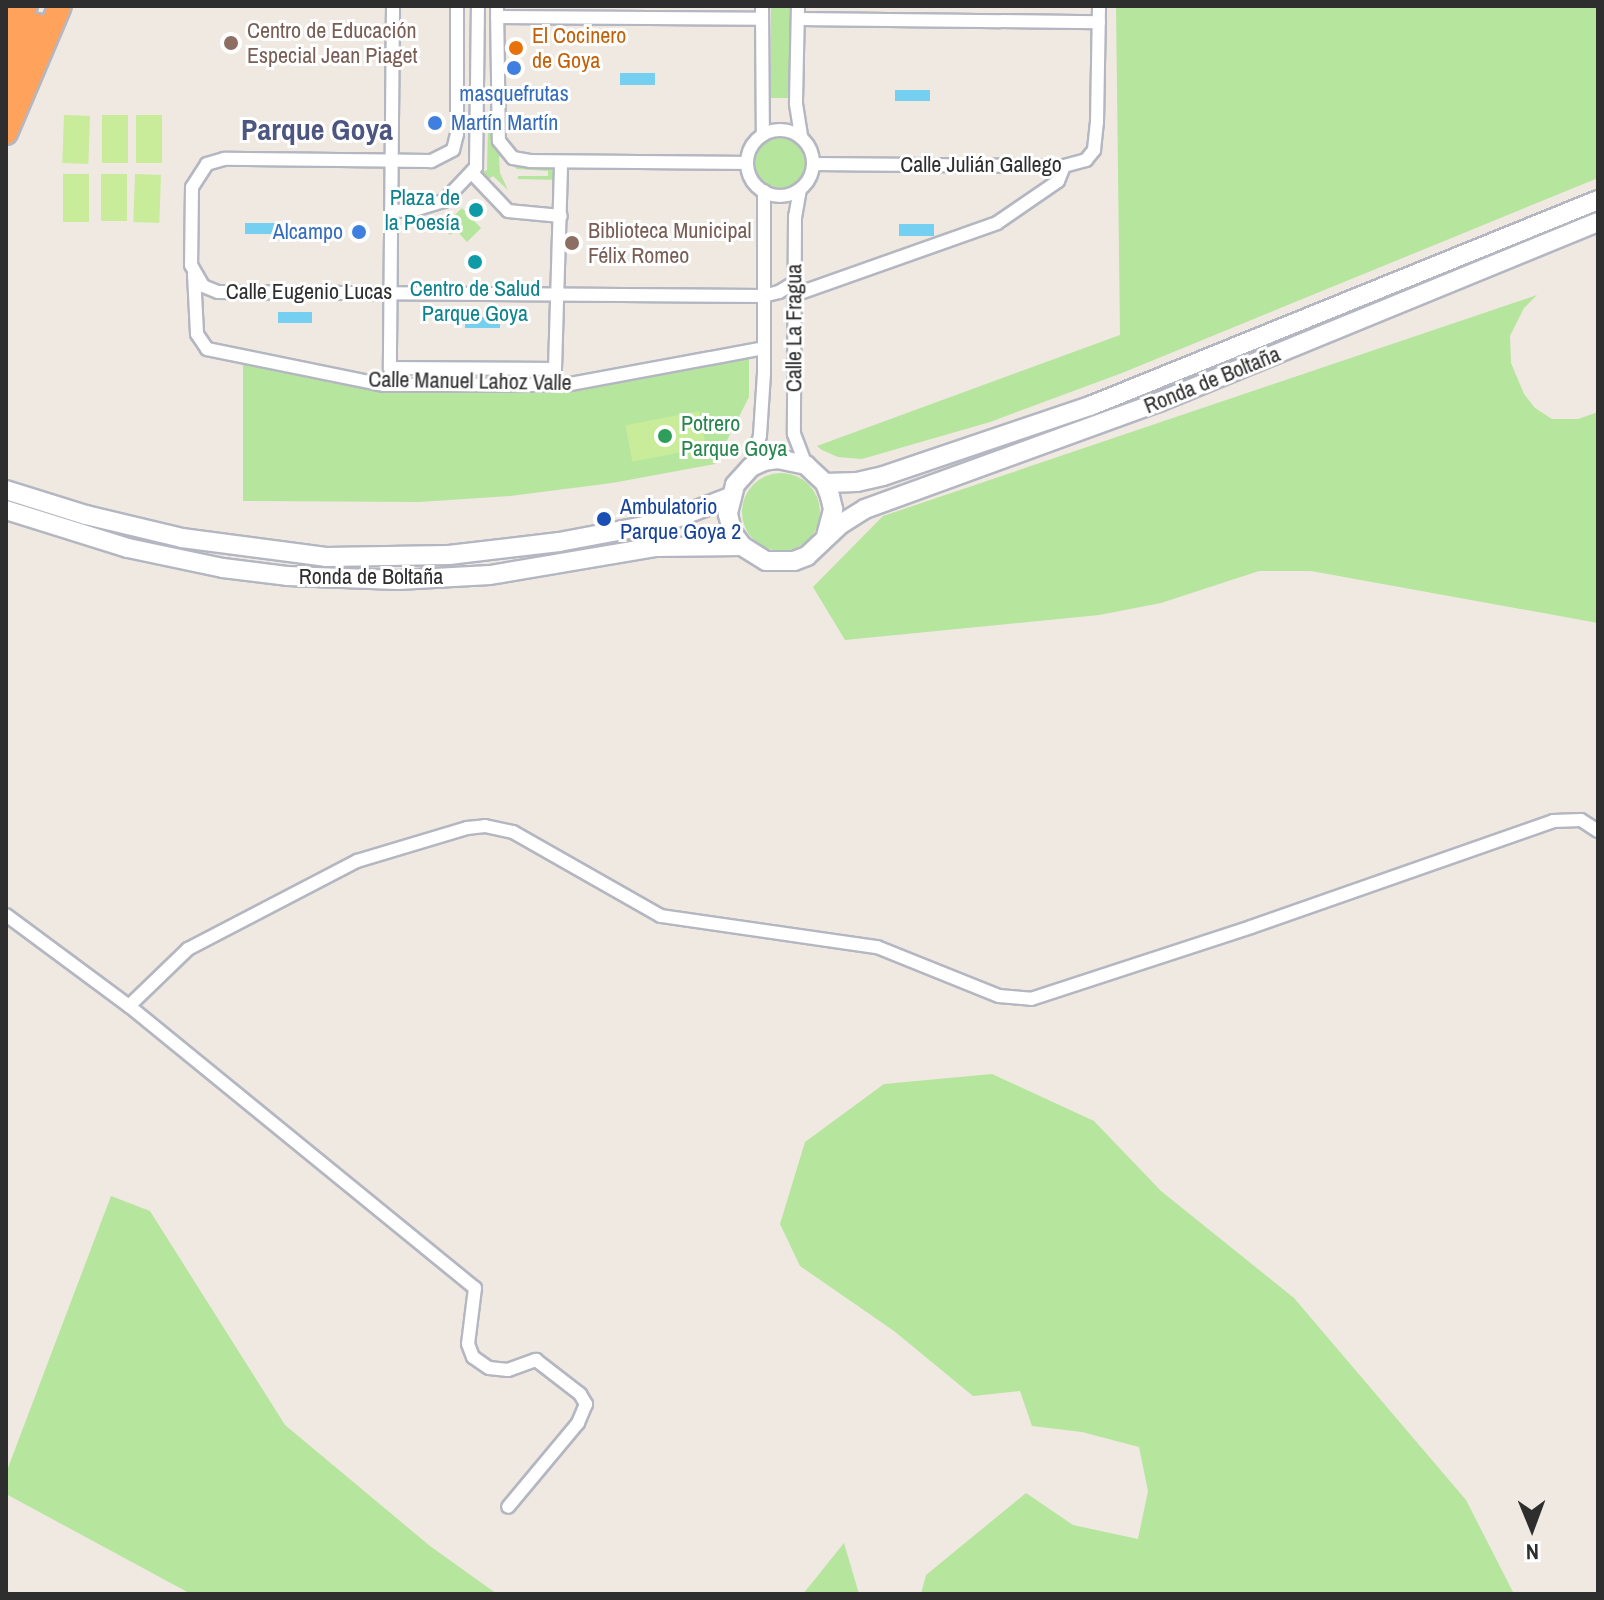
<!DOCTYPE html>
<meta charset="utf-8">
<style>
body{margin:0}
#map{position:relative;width:1604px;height:1600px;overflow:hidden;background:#efe9e1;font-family:"Archivo Narrow",sans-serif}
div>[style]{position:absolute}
.green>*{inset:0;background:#b6e59e;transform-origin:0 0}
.round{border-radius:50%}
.pitch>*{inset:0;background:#c9ec9a;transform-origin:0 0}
.water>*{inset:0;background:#75cff0;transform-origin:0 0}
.roads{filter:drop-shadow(2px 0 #b4b7c1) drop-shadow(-2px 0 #b4b7c1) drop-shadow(0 2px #b4b7c1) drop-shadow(0 -2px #b4b7c1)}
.street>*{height:12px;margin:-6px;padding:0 6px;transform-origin:6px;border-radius:6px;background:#fff}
.street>.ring{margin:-6px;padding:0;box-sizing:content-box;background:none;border:12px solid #fff;border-radius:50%}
.secondary>*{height:18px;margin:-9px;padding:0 9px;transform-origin:9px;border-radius:9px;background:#fff}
.highway>*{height:22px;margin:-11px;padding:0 11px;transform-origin:11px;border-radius:11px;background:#ffa35c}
.dots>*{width:22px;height:22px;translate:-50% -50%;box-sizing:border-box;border:4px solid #fff;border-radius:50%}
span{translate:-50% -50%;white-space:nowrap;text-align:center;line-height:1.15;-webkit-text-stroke:6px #fff;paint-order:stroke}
.education-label{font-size:22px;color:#785e54}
.left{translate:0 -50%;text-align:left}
.food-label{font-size:22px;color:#c56008}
.shop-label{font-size:22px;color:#366cbe}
.right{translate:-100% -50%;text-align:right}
.street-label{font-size:22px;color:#2e2e2e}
.culture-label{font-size:22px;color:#0d838f}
.leisure-label{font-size:22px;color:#27864d}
.transit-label{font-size:22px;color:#164399}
.district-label{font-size:30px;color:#4d5680;font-weight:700}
.frame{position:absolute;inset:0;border:8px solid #2e2e2e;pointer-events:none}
.north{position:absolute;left:1492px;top:1488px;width:80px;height:80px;-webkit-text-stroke:6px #fff;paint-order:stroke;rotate:179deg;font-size:22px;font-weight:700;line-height:32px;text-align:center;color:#2e2e2e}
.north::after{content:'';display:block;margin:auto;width:28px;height:36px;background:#2e2e2e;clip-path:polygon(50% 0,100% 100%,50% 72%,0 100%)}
</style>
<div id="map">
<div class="green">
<div style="left:771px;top:6px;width:21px;height:92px"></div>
<div style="clip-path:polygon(1116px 6px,1598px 6px,1598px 178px,1122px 373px,990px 422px,862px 459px,838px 457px,822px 450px,817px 446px,1120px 335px)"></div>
<div style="clip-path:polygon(488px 125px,492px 125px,495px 145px,504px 158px,521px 166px,557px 168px,557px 180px,518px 179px,518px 176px,548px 176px,548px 171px,517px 169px,499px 156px,500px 173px,508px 190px,493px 176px,489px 179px,482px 172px,487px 170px)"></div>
<div class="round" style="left:755px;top:138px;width:50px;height:50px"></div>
<div style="clip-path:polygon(462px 208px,481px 228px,467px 242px,456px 230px,450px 235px,442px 227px)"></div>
<div style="clip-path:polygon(1537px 295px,1524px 308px,1510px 336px,1511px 363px,1524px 394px,1535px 408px,1552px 419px,1578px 419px,1598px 412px,1598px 623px,1311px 571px,1259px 571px,1161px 603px,1099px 615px,845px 640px,813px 587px,883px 516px)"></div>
<div style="clip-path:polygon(749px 350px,749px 397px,715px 464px,612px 483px,510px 496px,419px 502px,243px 501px,243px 358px,384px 385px,565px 385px)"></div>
<div class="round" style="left:742px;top:473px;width:78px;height:78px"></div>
<div style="clip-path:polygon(992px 1074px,1094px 1121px,1161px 1191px,1294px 1298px,1466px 1500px,1514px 1594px,921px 1594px,926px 1575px,1026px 1493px,1073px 1525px,1138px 1539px,1148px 1491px,1139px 1447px,1082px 1432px,1032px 1426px,1020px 1391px,973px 1396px,894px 1331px,800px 1266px,780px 1224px,805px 1142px,884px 1084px)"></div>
<div style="clip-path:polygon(111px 1196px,150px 1211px,285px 1425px,430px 1546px,497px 1594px,191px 1594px,6px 1494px,6px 1473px)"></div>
<div style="clip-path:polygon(844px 1543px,859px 1594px,803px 1594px)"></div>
</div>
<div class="pitch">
<div style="left:64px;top:115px;width:26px;height:48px;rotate:2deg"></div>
<div style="left:102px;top:115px;width:26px;height:48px"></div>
<div style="left:136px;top:115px;width:26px;height:48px"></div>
<div style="left:63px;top:174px;width:26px;height:48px"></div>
<div style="left:101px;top:174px;width:26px;height:47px"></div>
<div style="left:135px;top:174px;width:26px;height:48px;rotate:2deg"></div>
<div style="left:699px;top:411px;width:37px;height:75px;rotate:79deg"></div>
</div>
<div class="water">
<div style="left:655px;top:73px;width:12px;height:35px;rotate:90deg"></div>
<div style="left:895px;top:90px;width:35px;height:11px"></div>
<div style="left:245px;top:223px;width:34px;height:11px"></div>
<div style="left:934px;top:224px;width:12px;height:35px;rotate:90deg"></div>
<div style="left:278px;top:312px;width:34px;height:11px"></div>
<div style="left:465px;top:317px;width:35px;height:11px"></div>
</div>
<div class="roads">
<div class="street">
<div style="left:393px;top:6px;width:362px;rotate:90.5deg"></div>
<div style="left:390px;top:368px;width:165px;rotate:0.3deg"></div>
<div style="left:555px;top:369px;width:207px;rotate:-88.3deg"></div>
<div style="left:457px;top:6px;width:128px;rotate:90deg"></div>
<div style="left:457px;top:134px;width:16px;rotate:104deg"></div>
<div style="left:453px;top:150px;width:25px;rotate:153deg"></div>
<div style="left:431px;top:161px;width:207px;rotate:-179.4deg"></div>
<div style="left:224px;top:159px;width:18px;rotate:164deg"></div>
<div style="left:207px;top:164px;width:27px;rotate:123deg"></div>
<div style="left:192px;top:187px;width:78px;rotate:90.7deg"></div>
<div style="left:191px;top:265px;width:24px;rotate:60deg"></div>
<div style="left:203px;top:286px;width:16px;rotate:22deg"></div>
<div style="left:218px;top:292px;width:545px;rotate:0.42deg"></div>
<div style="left:763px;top:296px;width:16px;rotate:-14deg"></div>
<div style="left:779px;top:292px;width:17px;rotate:-31deg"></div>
<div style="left:497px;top:6px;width:135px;rotate:89.2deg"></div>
<div style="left:499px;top:141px;width:22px;rotate:51deg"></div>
<div style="left:513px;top:158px;width:17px;rotate:10deg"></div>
<div style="left:530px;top:161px;width:217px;rotate:0.5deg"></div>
<div style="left:762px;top:6px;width:129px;rotate:89.6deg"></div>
<div style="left:798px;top:6px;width:98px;rotate:91.2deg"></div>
<div style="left:796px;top:104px;width:33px;rotate:81deg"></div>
<div style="left:497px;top:17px;width:265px;rotate:0.4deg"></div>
<div style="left:798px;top:19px;width:301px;rotate:0.6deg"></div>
<div class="ring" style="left:747px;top:130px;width:54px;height:54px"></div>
<div style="left:813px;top:164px;width:251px;rotate:0.5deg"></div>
<div style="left:1064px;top:166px;width:23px;rotate:-15deg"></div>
<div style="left:1086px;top:160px;width:13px;rotate:-51deg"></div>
<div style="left:1094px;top:150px;width:28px;rotate:-84deg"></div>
<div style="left:1097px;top:122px;width:116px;rotate:-89deg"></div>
<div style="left:472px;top:173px;width:52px;rotate:46.5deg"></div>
<div style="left:508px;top:211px;width:53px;rotate:5.4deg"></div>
<div style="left:800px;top:189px;width:27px;rotate:100deg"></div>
<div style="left:795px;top:216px;width:218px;rotate:90.3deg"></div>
<div style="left:794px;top:434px;width:33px;rotate:69deg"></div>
<div style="left:391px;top:211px;width:23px;rotate:-2deg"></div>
<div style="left:414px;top:210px;width:31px;rotate:-17deg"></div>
<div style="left:444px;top:201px;width:47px;rotate:-46.7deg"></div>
<div style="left:476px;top:167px;width:161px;rotate:-89.3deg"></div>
<div style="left:194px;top:274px;width:60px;rotate:87.1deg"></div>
<div style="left:197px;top:334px;width:18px;rotate:56deg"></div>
<div style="left:207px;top:349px;width:181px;rotate:11.5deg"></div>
<div style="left:384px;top:385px;width:181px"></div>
<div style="left:565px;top:385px;width:202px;rotate:-10.5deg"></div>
<div style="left:794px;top:295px;width:215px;rotate:-19.5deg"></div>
<div style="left:997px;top:223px;width:74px;rotate:-34.5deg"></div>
<div style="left:1058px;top:181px;width:16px;rotate:-68deg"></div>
<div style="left:751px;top:467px;width:33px;rotate:-74deg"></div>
<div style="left:760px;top:435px;width:62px;rotate:-86.3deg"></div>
<div style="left:764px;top:373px;width:182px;rotate:-90deg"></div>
<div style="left:6px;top:915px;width:153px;rotate:36.5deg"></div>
<div style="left:129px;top:1006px;width:446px;rotate:39.2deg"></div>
<div style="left:475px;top:1288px;width:56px;rotate:97.1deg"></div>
<div style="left:468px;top:1344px;width:14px;rotate:69deg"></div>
<div style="left:473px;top:1357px;width:19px;rotate:35deg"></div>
<div style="left:489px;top:1368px;width:19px;rotate:6deg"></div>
<div style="left:508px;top:1370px;width:30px;rotate:-20deg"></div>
<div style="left:536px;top:1360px;width:56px;rotate:37.7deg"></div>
<div style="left:580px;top:1394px;width:12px;rotate:59deg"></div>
<div style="left:586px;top:1404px;width:21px;rotate:113deg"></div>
<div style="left:578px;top:1423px;width:109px;rotate:129.8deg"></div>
<div style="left:129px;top:1006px;width:82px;rotate:-44deg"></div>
<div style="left:188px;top:949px;width:191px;rotate:-27.5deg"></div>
<div style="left:357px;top:861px;width:115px;rotate:-16.7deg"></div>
<div style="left:467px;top:828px;width:18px;rotate:-6deg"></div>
<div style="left:485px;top:826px;width:29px;rotate:12deg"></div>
<div style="left:513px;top:832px;width:170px;rotate:29.6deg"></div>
<div style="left:661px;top:916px;width:218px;rotate:8.2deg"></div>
<div style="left:877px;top:947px;width:131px;rotate:21.9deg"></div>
<div style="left:999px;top:996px;width:32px;rotate:5deg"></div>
<div style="left:1031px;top:999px;width:231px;rotate:-18.1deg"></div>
<div style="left:1251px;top:927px;width:320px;rotate:-19.3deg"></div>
<div style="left:1553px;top:821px;width:28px;rotate:-2deg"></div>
<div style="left:1581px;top:820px;width:20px;rotate:33deg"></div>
</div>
<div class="secondary">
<div style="left:825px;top:483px;width:32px;rotate:-2deg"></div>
<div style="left:857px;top:482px;width:27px;rotate:-13deg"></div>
<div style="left:883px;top:476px;width:219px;rotate:-18.7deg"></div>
<div style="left:1090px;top:406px;width:548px;rotate:-22.07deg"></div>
<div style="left:6px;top:490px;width:84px;rotate:17.4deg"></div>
<div style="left:86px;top:515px;width:99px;rotate:13.5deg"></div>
<div style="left:182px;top:538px;width:145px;rotate:7.5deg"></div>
<div style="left:326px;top:557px;width:123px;rotate:-0.9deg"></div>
<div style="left:449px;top:555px;width:111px;rotate:-6.7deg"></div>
<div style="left:559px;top:542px;width:109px;rotate:-10.6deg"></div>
<div style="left:666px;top:522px;width:69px;rotate:-21.3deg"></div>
<div style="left:6px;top:510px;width:128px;rotate:17.3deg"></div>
<div style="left:128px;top:548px;width:97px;rotate:11.9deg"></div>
<div style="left:223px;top:568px;width:64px;rotate:7.1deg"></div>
<div style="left:287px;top:576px;width:111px;rotate:2.1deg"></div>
<div style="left:398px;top:580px;width:92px;rotate:-3.1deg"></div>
<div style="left:490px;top:575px;width:167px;rotate:-9.6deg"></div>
<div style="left:655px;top:547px;width:87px;rotate:-0.7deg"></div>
<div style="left:826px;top:536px;width:28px;rotate:-75deg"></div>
<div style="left:833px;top:509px;width:13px;rotate:-103deg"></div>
<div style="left:830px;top:496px;width:14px;rotate:-111deg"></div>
<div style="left:825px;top:483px;width:26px;rotate:-137deg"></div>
<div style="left:806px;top:465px;width:29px;rotate:-168deg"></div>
<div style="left:778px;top:459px;width:14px;rotate:172deg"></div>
<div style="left:764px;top:461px;width:14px;rotate:155deg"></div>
<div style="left:751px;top:467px;width:24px;rotate:132deg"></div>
<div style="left:735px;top:485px;width:30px;rotate:104deg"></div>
<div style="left:728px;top:514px;width:18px;rotate:77deg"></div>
<div style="left:732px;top:532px;width:17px;rotate:54deg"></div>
<div style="left:742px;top:546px;width:28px;rotate:32deg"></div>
<div style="left:766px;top:561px;width:28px"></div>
<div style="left:794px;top:561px;width:14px;rotate:-21deg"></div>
<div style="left:807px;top:556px;width:47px;rotate:-43.3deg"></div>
<div style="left:841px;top:524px;width:28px;rotate:-32deg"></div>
<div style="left:865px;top:509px;width:313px;rotate:-20deg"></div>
<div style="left:1159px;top:402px;width:474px;rotate:-22.3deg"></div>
</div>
<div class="highway">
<div style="left:6px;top:12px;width:7px;rotate:-63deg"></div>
<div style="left:6px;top:50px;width:48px;rotate:-65.6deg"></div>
<div style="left:6px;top:89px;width:71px;rotate:-64.9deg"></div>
<div style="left:6px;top:133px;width:138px;rotate:-67deg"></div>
</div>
</div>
<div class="dots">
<div style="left:231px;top:43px;background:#8d6e63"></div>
<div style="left:516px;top:48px;background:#e8710a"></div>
<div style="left:514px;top:68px;background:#3f7fe0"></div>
<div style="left:435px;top:123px;background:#3f7fe0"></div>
<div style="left:476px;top:210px;background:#0f9aa8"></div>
<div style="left:359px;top:232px;background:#3f7fe0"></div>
<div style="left:572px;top:243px;background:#8d6e63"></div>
<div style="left:475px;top:262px;background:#0f9aa8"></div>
<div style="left:665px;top:436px;background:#2e9e5b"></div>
<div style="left:604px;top:519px;background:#1a4fb4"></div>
</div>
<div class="education-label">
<span class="left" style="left:247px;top:43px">Centro de Educación<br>Especial Jean Piaget</span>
<span class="left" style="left:588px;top:243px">Biblioteca Municipal<br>Félix Romeo</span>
</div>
<div class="food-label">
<span class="left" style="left:532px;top:48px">El Cocinero<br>de Goya</span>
</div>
<div class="shop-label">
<span style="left:514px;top:94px">masquefrutas</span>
<span class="left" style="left:451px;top:123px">Martín Martín</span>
<span class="right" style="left:343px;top:232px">Alcampo</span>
</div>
<div class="street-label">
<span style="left:981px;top:165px">Calle Julián Gallego</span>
<span style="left:309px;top:292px">Calle Eugenio Lucas</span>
<span style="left:794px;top:328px;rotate:-90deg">Calle La Fragua</span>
<span style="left:1212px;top:380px;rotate:-22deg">Ronda de Boltaña</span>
<span style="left:470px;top:381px;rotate:1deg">Calle Manuel Lahoz Valle</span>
<span style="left:371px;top:577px">Ronda de Boltaña</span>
</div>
<div class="culture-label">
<span class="right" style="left:460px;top:210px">Plaza de<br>la Poesía</span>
<span style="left:475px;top:301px">Centro de Salud<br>Parque Goya</span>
</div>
<div class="leisure-label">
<span class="left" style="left:681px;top:436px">Potrero<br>Parque Goya</span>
</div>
<div class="transit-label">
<span class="left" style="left:620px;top:519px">Ambulatorio<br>Parque Goya 2</span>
</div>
<div class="district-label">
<span style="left:317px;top:129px">Parque Goya</span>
</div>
<div class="frame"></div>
<div class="north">N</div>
</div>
